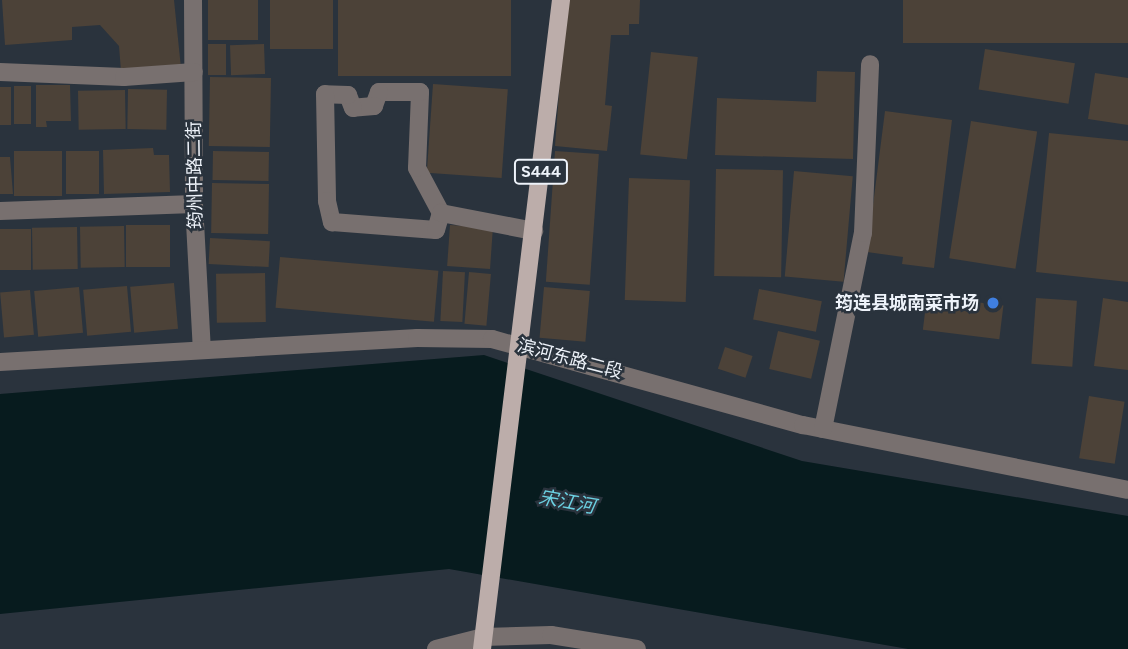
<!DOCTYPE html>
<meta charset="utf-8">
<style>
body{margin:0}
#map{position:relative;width:1128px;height:649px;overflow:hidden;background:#2a333d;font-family:Figtree,"Noto Sans SC",sans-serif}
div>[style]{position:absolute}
.water>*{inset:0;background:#071b1e}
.building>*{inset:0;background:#4c4238;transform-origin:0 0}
.minor>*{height:18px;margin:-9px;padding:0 9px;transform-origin:9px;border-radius:9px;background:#78706f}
.major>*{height:18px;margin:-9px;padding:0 9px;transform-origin:9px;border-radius:9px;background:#bcadaa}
.dots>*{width:19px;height:19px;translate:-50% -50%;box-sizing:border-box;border:4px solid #2a333d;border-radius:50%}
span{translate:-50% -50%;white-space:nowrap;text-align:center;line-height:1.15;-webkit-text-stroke:5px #2a333d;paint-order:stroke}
.shield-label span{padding:2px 5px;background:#2a333d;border:2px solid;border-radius:5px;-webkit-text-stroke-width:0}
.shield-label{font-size:16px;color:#eef3fa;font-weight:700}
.street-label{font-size:18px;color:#eef3fa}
.poi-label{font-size:18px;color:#eef3fa;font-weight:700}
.right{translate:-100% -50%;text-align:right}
.water-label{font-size:19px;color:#6bd0e1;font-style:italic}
</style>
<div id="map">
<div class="water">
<div style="clip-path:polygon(484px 355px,802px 461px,1128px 516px,1128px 649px,908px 649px,449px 569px,0 614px,0 394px)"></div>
</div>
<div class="building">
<div style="clip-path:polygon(2px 0,174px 0,181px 68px,121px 71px,119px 46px,100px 25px,72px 27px,72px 40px,5px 45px)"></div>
<div style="left:208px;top:0;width:50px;height:40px"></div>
<div style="left:270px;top:0;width:63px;height:49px"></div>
<div style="left:338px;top:0;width:173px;height:76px"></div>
<div style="clip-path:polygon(566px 0,640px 0,639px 24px,629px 24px,629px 35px,611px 35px,605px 105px,612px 106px,607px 151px,555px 146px)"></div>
<div style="left:903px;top:0;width:225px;height:43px"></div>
<div style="left:208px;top:44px;width:18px;height:31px"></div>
<div style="left:264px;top:44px;width:30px;height:34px;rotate:88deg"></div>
<div style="left:985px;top:49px;width:91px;height:41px;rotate:9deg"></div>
<div style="left:651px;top:52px;width:47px;height:103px;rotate:6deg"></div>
<div style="clip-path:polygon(817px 71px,855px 72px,853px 159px,715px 155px,717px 98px,816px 102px)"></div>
<div style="clip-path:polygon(1095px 73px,1128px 78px,1128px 125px,1088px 119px)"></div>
<div style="left:210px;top:77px;width:61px;height:69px;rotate:1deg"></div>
<div style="left:433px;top:84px;width:75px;height:89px;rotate:4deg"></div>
<div style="clip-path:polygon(36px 85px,70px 85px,71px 121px,46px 121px,47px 127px,36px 127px)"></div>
<div style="left:14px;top:86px;width:17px;height:38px"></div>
<div style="left:0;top:87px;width:11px;height:38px"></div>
<div style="left:128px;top:89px;width:39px;height:40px;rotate:1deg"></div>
<div style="left:125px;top:90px;width:39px;height:47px;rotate:89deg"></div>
<div style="clip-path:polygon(885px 111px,952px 120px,934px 268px,902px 264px,903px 257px,867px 252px)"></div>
<div style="left:971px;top:121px;width:67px;height:139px;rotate:9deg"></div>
<div style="clip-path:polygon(1049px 133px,1128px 141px,1128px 282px,1036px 272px)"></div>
<div style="clip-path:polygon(153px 148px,154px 155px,169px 155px,170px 192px,104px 194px,103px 150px)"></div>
<div style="left:14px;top:151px;width:48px;height:45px"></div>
<div style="left:66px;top:151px;width:33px;height:43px"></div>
<div style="left:213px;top:151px;width:56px;height:29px;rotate:1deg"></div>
<div style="left:555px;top:151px;width:44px;height:131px;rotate:4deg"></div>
<div style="clip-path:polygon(0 157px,10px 157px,13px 194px,0 194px)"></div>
<div style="left:716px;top:169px;width:67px;height:107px;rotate:1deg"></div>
<div style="left:794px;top:171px;width:59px;height:106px;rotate:5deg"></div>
<div style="left:629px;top:178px;width:61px;height:122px;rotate:2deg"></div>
<div style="left:212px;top:183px;width:57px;height:50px;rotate:1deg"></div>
<div style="left:126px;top:225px;width:44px;height:42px"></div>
<div style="left:450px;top:225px;width:43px;height:41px;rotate:4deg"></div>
<div style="left:124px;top:226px;width:41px;height:44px;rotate:89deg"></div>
<div style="left:77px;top:227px;width:42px;height:45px;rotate:89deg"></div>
<div style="left:0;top:229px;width:31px;height:41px"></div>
<div style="left:210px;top:238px;width:60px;height:26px;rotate:3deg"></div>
<div style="left:280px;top:257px;width:159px;height:51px;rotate:5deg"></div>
<div style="left:443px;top:271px;width:22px;height:50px;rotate:3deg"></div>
<div style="left:469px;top:272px;width:22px;height:52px;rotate:5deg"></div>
<div style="left:265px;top:273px;width:49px;height:49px;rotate:89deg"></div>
<div style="left:174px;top:283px;width:46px;height:44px;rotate:85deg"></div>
<div style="left:127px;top:286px;width:46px;height:44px;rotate:85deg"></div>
<div style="left:79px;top:287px;width:46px;height:45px;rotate:85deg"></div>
<div style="left:544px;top:287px;width:46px;height:51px;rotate:5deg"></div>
<div style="left:759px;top:289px;width:64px;height:31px;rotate:11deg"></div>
<div style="left:30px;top:290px;width:45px;height:30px;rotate:85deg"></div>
<div style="left:927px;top:296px;width:77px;height:34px;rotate:7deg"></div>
<div style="left:1036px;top:298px;width:41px;height:66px;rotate:4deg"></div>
<div style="clip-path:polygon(1103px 298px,1128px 302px,1128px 370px,1094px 366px)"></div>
<div style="left:778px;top:331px;width:43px;height:39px;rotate:13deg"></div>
<div style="left:725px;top:347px;width:29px;height:23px;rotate:18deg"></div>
<div style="left:1089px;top:396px;width:36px;height:63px;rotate:9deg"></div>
</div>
<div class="minor">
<div style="left:193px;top:0;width:204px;rotate:89.7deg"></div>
<div style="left:194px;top:204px;width:146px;rotate:86.9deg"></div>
<div style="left:0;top:72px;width:124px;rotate:2.3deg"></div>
<div style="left:124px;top:77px;width:70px;rotate:-4.1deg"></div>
<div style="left:0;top:211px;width:194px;rotate:-2.1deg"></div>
<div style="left:441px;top:213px;width:51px;rotate:-118.1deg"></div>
<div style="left:417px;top:168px;width:76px;rotate:-87.7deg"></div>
<div style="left:420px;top:92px;width:41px;rotate:180deg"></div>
<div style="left:379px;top:92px;width:15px;rotate:110deg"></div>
<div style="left:374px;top:106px;width:21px;rotate:175deg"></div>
<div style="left:353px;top:108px;width:14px;rotate:-111deg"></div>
<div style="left:348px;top:95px;width:23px;rotate:-178deg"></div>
<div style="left:325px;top:94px;width:107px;rotate:88.9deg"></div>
<div style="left:327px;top:201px;width:22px;rotate:77deg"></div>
<div style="left:332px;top:222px;width:104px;rotate:4.4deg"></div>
<div style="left:436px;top:230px;width:18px;rotate:-74deg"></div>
<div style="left:441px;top:213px;width:95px;rotate:11deg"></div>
<div style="left:0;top:362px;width:418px;rotate:-3.3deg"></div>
<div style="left:417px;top:338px;width:75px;rotate:0.8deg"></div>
<div style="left:492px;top:339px;width:323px;rotate:15.5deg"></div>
<div style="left:803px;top:425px;width:331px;rotate:11.3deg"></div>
<div style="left:823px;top:429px;width:200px;rotate:-78.5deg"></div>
<div style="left:863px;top:233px;width:169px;rotate:-87.6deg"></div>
<div style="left:436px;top:649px;width:49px;rotate:-14.3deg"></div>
<div style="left:483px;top:637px;width:68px;rotate:-1.7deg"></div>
<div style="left:551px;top:635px;width:87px;rotate:9.2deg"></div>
</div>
<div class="major">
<div style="left:482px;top:649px;width:654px;rotate:-83.06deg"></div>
</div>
<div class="dots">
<div style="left:993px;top:303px;background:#3f7fe0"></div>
</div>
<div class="shield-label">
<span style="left:541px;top:172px">S444</span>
</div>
<div class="street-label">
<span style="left:195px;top:175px;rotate:-91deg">筠州中路二街</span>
<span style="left:570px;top:359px;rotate:15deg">滨河东路二段</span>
</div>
<div class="poi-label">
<span class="right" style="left:979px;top:303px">筠连县城南菜市场</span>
</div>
<div class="water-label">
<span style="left:567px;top:502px;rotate:10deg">宋江河</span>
</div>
</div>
